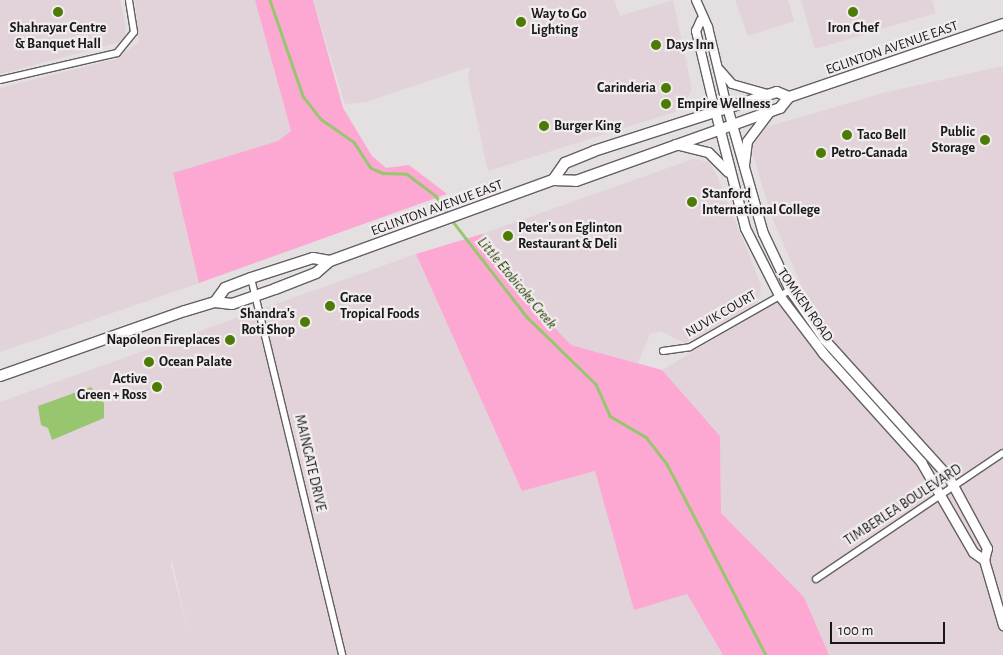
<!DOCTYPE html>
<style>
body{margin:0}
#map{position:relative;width:1003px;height:655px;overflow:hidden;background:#e4dfe1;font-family:"Alegreya Sans",sans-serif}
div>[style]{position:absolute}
.built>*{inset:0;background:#e1d3d9}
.green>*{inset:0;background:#fda7d3}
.water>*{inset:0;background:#98c66e}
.stream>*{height:2.5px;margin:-1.25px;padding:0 1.25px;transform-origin:1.25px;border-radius:1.25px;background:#98c66e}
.roads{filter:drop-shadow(1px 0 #645f61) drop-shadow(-1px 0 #645f61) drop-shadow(0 1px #645f61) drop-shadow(0 -1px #645f61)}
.minor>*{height:6px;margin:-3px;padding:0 3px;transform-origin:3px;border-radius:3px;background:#fff}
.tertiary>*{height:8px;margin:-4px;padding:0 4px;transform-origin:4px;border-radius:4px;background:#fff}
.secondary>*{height:9px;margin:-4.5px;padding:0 4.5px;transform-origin:4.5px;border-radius:4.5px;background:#fff}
.primary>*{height:10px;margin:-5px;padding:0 5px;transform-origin:5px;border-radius:5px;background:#fff}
.dots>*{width:14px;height:14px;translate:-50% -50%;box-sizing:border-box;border:2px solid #f1ecee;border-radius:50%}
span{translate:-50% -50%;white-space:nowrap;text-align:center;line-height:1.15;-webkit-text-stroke:4.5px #f1ecee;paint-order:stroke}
.poi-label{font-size:14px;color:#191818;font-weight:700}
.left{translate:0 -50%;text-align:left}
.right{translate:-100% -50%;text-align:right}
.street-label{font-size:14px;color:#191818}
.water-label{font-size:15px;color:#233e00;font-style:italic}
.scale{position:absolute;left:830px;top:622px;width:115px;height:22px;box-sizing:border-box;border:2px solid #191818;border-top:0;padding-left:6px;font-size:15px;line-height:18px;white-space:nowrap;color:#191818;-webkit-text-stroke:4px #f1ecee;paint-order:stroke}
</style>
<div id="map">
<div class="built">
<div style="clip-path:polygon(0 0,120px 0,126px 28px,124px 41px,0 74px)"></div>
<div style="clip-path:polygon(135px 0,255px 0,291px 131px,278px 141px,173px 173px,199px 283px,0 352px,0 88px,116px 59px,139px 42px)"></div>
<div style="clip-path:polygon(313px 0,614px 0,620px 16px,673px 0,692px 89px,681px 110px,488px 171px,468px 78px,470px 67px,366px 102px,345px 104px)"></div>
<div style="clip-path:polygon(735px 0,788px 0,794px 21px,748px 36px)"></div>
<div style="clip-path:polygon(801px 0,932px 0,935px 13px,815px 49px)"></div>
<div style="clip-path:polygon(1003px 66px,1003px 655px,829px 655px,804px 597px,721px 513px,720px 436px,662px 370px,802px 287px,771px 215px,751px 148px,767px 127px,883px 93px)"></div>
<div style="clip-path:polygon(693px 159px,709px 162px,717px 176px,761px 285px,760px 296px,752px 308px,685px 343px,660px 331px,650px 334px,638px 363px,571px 345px,536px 308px,482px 234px)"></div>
<div style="clip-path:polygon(evenodd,416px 254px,522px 491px,595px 471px,634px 609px,687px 594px,723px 655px,0 655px,0 402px,416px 254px,171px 561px,172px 561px,189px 635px,170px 562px,171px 561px)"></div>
</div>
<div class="green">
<div style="clip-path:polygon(255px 0,313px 0,343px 108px,372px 156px,386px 168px,409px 165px,447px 194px,199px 283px,173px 173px,278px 141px,291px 131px)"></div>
<div style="clip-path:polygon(482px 234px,536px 308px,571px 345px,662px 370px,720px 436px,721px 513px,804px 597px,829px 655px,723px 655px,687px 594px,634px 610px,595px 471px,522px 491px,416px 254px)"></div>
</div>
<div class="water">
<div style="clip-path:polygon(91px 387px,104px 403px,104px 418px,52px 440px,48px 428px,41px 425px,38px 406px)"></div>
</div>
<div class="stream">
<div style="left:270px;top:0;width:102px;rotate:71deg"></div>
<div style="left:303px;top:96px;width:29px;rotate:52deg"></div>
<div style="left:321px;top:119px;width:40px;rotate:34.9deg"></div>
<div style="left:354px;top:142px;width:31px;rotate:57deg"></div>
<div style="left:371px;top:168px;width:13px;rotate:23deg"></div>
<div style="left:383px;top:173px;width:24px;rotate:2deg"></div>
<div style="left:407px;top:174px;width:36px;rotate:37deg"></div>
<div style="left:436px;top:196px;width:22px;rotate:56deg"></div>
<div style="left:451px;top:219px;width:124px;rotate:52.2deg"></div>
<div style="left:527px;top:317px;width:96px;rotate:44.2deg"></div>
<div style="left:596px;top:384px;width:35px;rotate:66deg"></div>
<div style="left:610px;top:416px;width:42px;rotate:30.3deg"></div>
<div style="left:646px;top:437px;width:34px;rotate:52deg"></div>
<div style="left:667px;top:464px;width:215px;rotate:62.6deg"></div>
</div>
<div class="roads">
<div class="minor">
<div style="left:0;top:80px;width:120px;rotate:-13deg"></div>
<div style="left:117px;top:53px;width:27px;rotate:-51deg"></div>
<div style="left:134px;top:32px;width:32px;rotate:-99deg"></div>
<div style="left:251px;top:278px;width:388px;rotate:76.4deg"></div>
<div style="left:663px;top:351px;width:27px;rotate:-8deg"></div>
<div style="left:690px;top:347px;width:115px;rotate:-29.7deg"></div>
<div style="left:816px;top:579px;width:225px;rotate:-34deg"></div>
</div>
<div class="tertiary">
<div style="left:696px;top:0;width:30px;rotate:66deg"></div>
<div style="left:708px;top:27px;width:82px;rotate:76.6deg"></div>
<div style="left:701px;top:20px;width:12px;rotate:114deg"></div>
<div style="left:696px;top:31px;width:82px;rotate:76.6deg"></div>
<div style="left:720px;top:70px;width:18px;rotate:49deg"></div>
<div style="left:732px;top:84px;width:37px;rotate:16deg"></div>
</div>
<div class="secondary">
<div style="left:727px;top:107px;width:131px;rotate:74.1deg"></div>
<div style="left:763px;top:233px;width:63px;rotate:64.7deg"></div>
<div style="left:790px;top:290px;width:60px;rotate:55.2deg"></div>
<div style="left:824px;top:339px;width:185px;rotate:47.9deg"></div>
<div style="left:948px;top:476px;width:82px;rotate:61.6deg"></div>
<div style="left:987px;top:548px;width:12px;rotate:104deg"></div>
<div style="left:984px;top:560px;width:68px;rotate:73.7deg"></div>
<div style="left:715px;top:111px;width:121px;rotate:75.6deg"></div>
<div style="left:745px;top:228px;width:75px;rotate:63.1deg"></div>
<div style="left:779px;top:295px;width:73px;rotate:52.8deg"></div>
<div style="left:823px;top:353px;width:147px;rotate:48deg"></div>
<div style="left:921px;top:462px;width:104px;rotate:60deg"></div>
<div style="left:973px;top:552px;width:14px;rotate:36deg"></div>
<div style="left:675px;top:144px;width:34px;rotate:14deg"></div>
<div style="left:708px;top:152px;width:28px;rotate:45deg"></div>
<div style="left:744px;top:165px;width:24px;rotate:-83deg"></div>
<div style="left:747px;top:141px;width:36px;rotate:-53deg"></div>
</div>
<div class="primary">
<div style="left:553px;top:180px;width:21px;rotate:-55deg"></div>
<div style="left:565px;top:163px;width:31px;rotate:-22deg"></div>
<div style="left:594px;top:151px;width:192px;rotate:-17.9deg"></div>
<div style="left:777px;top:92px;width:13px;rotate:23deg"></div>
<div style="left:215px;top:302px;width:17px;rotate:-54deg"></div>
<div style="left:225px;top:288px;width:28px;rotate:-21deg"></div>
<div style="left:251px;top:278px;width:65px;rotate:-17.9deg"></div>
<div style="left:313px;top:258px;width:17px;rotate:10deg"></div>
<div style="left:0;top:376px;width:196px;rotate:-19.4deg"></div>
<div style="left:185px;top:311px;width:31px;rotate:-17deg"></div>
<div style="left:215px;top:302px;width:17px;rotate:7deg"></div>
<div style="left:232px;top:304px;width:46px;rotate:-19.2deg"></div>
<div style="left:275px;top:289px;width:44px;rotate:-21.3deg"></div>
<div style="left:316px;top:273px;width:18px;rotate:-41deg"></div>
<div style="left:330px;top:261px;width:237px;rotate:-20deg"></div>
<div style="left:553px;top:180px;width:23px;rotate:2deg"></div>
<div style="left:576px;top:181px;width:217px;rotate:-19.7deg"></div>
<div style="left:780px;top:108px;width:14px;rotate:-51deg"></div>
<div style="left:789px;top:97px;width:226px;rotate:-18.8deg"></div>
</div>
</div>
<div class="dots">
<div style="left:58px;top:12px;background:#4d7c06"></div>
<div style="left:853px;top:12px;background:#4d7c06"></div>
<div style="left:521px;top:22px;background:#4d7c06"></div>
<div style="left:656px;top:45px;background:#4d7c06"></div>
<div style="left:666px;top:88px;background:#4d7c06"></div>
<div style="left:666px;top:104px;background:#4d7c06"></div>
<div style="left:544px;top:126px;background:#4d7c06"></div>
<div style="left:847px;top:135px;background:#4d7c06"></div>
<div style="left:985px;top:140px;background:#4d7c06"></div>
<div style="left:821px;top:153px;background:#4d7c06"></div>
<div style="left:692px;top:202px;background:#4d7c06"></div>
<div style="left:508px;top:236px;background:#4d7c06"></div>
<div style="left:330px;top:306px;background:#4d7c06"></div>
<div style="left:305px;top:322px;background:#4d7c06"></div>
<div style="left:230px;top:340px;background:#4d7c06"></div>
<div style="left:149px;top:362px;background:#4d7c06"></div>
<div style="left:157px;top:387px;background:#4d7c06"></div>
</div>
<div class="poi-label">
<span class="left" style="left:531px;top:22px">Way to Go<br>Lighting</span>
<span style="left:58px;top:36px">Shahrayar Centre<br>&amp; Banquet Hall</span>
<span style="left:853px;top:28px">Iron Chef</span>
<span class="left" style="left:666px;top:45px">Days Inn</span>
<span class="right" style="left:656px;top:88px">Carinderia</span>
<span class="left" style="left:677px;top:104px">Empire Wellness</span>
<span class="left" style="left:554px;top:126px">Burger King</span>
<span class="right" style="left:975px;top:140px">Public<br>Storage</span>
<span class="left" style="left:857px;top:135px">Taco Bell</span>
<span class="left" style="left:831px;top:153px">Petro-Canada</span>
<span class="left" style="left:702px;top:202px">Stanford<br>International College</span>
<span class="left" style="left:518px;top:236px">Peter's on Eglinton<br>Restaurant &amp; Deli</span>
<span class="left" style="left:340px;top:306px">Grace<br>Tropical Foods</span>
<span class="right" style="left:295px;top:322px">Shandra's<br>Roti Shop</span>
<span class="right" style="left:220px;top:340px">Napoleon Fireplaces</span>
<span class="left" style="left:159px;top:362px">Ocean Palate</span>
<span class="right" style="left:147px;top:387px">Active<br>Green + Ross</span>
</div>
<div class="street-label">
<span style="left:892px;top:48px;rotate:-19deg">EGLINTON AVENUE EAST</span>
<span style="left:437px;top:208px;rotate:-20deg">EGLINTON AVENUE EAST</span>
<span style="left:805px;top:305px;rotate:55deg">TOMKEN ROAD</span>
<span style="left:721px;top:314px;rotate:-30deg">NUVIK COURT</span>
<span style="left:310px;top:463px;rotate:77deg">MAINGATE DRIVE</span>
<span style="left:903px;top:505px;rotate:-33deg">TIMBERLEA BOULEVARD</span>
</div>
<div class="water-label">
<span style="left:517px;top:283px;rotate:50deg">Little Etobicoke Creek</span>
</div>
<div class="scale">100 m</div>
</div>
